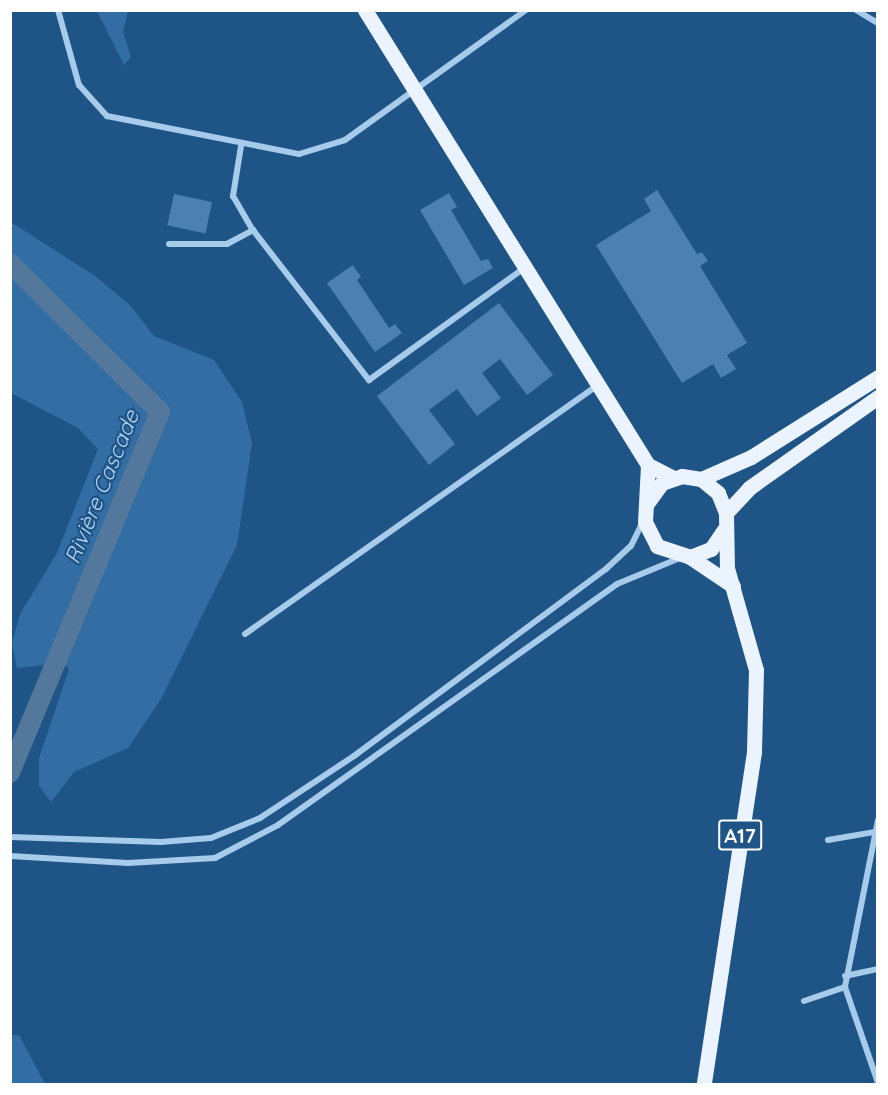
<!DOCTYPE html>
<meta charset="utf-8">
<style>
body{margin:0}
#map{position:relative;width:888px;height:1095px;overflow:hidden;background:#1f5486;font-family:Quicksand,sans-serif}
div>[style]{position:absolute}
.green>*{inset:0;background:#326ea3}
.river>*{height:20px;margin:-10px;padding:0 10px;transform-origin:10px;border-radius:10px;background:#53789c}
.building>*{inset:0;background:#4b80b0;transform-origin:0 0}
.street>*{height:6px;margin:-3px;padding:0 3px;transform-origin:3px;border-radius:3px;background:#a7cbea}
.primary>*{height:15px;margin:-7.5px;padding:0 7.5px;transform-origin:7.5px;border-radius:7.5px;background:#ebf4fe}
span{translate:-50% -50%;white-space:nowrap;text-align:center;line-height:1.15;-webkit-text-stroke:4.5px #1f5486;paint-order:stroke}
.shield-label span{padding:2px 4px;background:#1f5486;border:2px solid;border-radius:4px;-webkit-text-stroke-width:0}
.shield-label{font-size:20px;color:#fff;font-weight:700}
.water-label{font-size:22px;color:#b3d4f2;font-style:italic}
.frame{position:absolute;inset:0;border:12px solid #fff;pointer-events:none}
</style>
<div id="map">
<div class="green">
<div style="clip-path:polygon(97px 11px,128px 11px,123px 32px,131px 57px,124px 65px)"></div>
<div style="clip-path:polygon(11px 222px,95px 276px,130px 305px,154px 336px,214px 360px,242px 402px,252px 443px,237px 545px,161px 699px,128px 748px,74px 772px,51px 802px,39px 786px,39px 758px,69px 669px,62px 663px,17px 668px,12px 643px,20px 614px,57px 553px,98px 449px,78px 428px,11px 393px)"></div>
<div style="clip-path:polygon(11px 1035px,19px 1035px,45px 1084px,11px 1084px)"></div>
</div>
<div class="river">
<div style="left:10px;top:263px;width:211px;rotate:44.8deg"></div>
<div style="left:160px;top:412px;width:391px;rotate:112.6deg"></div>
</div>
<div class="building">
<div style="clip-path:polygon(657px 190px,697px 254px,702px 252px,708px 261px,700px 266px,747px 343px,727px 355px,736px 369px,721px 378px,713px 364px,682px 383px,596px 245px,651px 211px,644px 199px)"></div>
<div style="clip-path:polygon(449px 193px,457px 207px,451px 210px,481px 261px,488px 259px,493px 268px,464px 285px,420px 210px)"></div>
<div style="left:174px;top:194px;width:39px;height:32px;rotate:12deg"></div>
<div style="clip-path:polygon(353px 265px,361px 277px,357px 280px,389px 328px,395px 324px,402px 333px,375px 352px,327px 283px)"></div>
<div style="clip-path:polygon(499px 303px,553px 375px,527px 395px,500px 359px,482px 373px,501px 398px,477px 416px,457px 389px,429px 410px,455px 444px,429px 465px,377px 396px)"></div>
</div>
<div class="street">
<div style="left:58px;top:10px;width:78px;rotate:74.4deg"></div>
<div style="left:79px;top:85px;width:42px;rotate:47.9deg"></div>
<div style="left:107px;top:116px;width:196px;rotate:11.2deg"></div>
<div style="left:299px;top:154px;width:48px;rotate:-16.9deg"></div>
<div style="left:345px;top:140px;width:223px;rotate:-35.7deg"></div>
<div style="left:856px;top:10px;width:26px;rotate:31deg"></div>
<div style="left:241px;top:146px;width:51px;rotate:99.1deg"></div>
<div style="left:233px;top:196px;width:39px;rotate:60deg"></div>
<div style="left:253px;top:230px;width:190px;rotate:52.3deg"></div>
<div style="left:369px;top:380px;width:190px;rotate:-35.8deg"></div>
<div style="left:169px;top:244px;width:58px"></div>
<div style="left:227px;top:244px;width:30px;rotate:-28deg"></div>
<div style="left:245px;top:634px;width:432px;rotate:-35.2deg"></div>
<div style="left:878px;top:820px;width:170px;rotate:101.2deg"></div>
<div style="left:845px;top:987px;width:102px;rotate:71deg"></div>
<div style="left:10px;top:837px;width:151px;rotate:1.9deg"></div>
<div style="left:161px;top:842px;width:50px;rotate:-4.6deg"></div>
<div style="left:211px;top:838px;width:53px;rotate:-22.2deg"></div>
<div style="left:260px;top:818px;width:113px;rotate:-33.4deg"></div>
<div style="left:354px;top:756px;width:314px;rotate:-36.6deg"></div>
<div style="left:606px;top:569px;width:34px;rotate:-43deg"></div>
<div style="left:631px;top:546px;width:25px;rotate:-64deg"></div>
<div style="left:828px;top:840px;width:48px;rotate:-9.7deg"></div>
<div style="left:10px;top:856px;width:118px;rotate:3.4deg"></div>
<div style="left:128px;top:863px;width:87px;rotate:-3.3deg"></div>
<div style="left:215px;top:858px;width:71px;rotate:-27.6deg"></div>
<div style="left:278px;top:825px;width:416px;rotate:-35.4deg"></div>
<div style="left:617px;top:584px;width:68px;rotate:-22.4deg"></div>
<div style="left:845px;top:976px;width:34px;rotate:-12deg"></div>
<div style="left:804px;top:1001px;width:43px;rotate:-18.9deg"></div>
</div>
<div class="primary">
<div style="left:365px;top:10px;width:536px;rotate:58.12deg"></div>
<div style="left:648px;top:465px;width:28px;rotate:27deg"></div>
<div style="left:648px;top:465px;width:57px;rotate:93deg"></div>
<div style="left:645px;top:522px;width:27px;rotate:63deg"></div>
<div style="left:657px;top:546px;width:35px;rotate:18deg"></div>
<div style="left:690px;top:557px;width:22px;rotate:-21deg"></div>
<div style="left:711px;top:549px;width:23px;rotate:-56deg"></div>
<div style="left:701px;top:479px;width:55px;rotate:-23.7deg"></div>
<div style="left:751px;top:457px;width:150px;rotate:-32.2deg"></div>
<div style="left:648px;top:502px;width:24px;rotate:-54deg"></div>
<div style="left:662px;top:483px;width:21px;rotate:-19deg"></div>
<div style="left:682px;top:476px;width:19px;rotate:9deg"></div>
<div style="left:701px;top:479px;width:22px;rotate:39deg"></div>
<div style="left:718px;top:493px;width:22px;rotate:68deg"></div>
<div style="left:726px;top:513px;width:55px;rotate:89deg"></div>
<div style="left:727px;top:568px;width:106px;rotate:74.1deg"></div>
<div style="left:756px;top:670px;width:82px;rotate:91.4deg"></div>
<div style="left:754px;top:752px;width:336px;rotate:98.6deg"></div>
<div style="left:726px;top:513px;width:34px;rotate:-47deg"></div>
<div style="left:749px;top:488px;width:158px;rotate:-35.2deg"></div>
<div style="left:690px;top:557px;width:52px;rotate:34deg"></div>
</div>
<div class="shield-label">
<span style="left:740px;top:835px">A17</span>
</div>
<div class="water-label">
<span style="left:102px;top:487px;rotate:-68deg">Rivière Cascade</span>
</div>
<div class="frame"></div>
</div>
